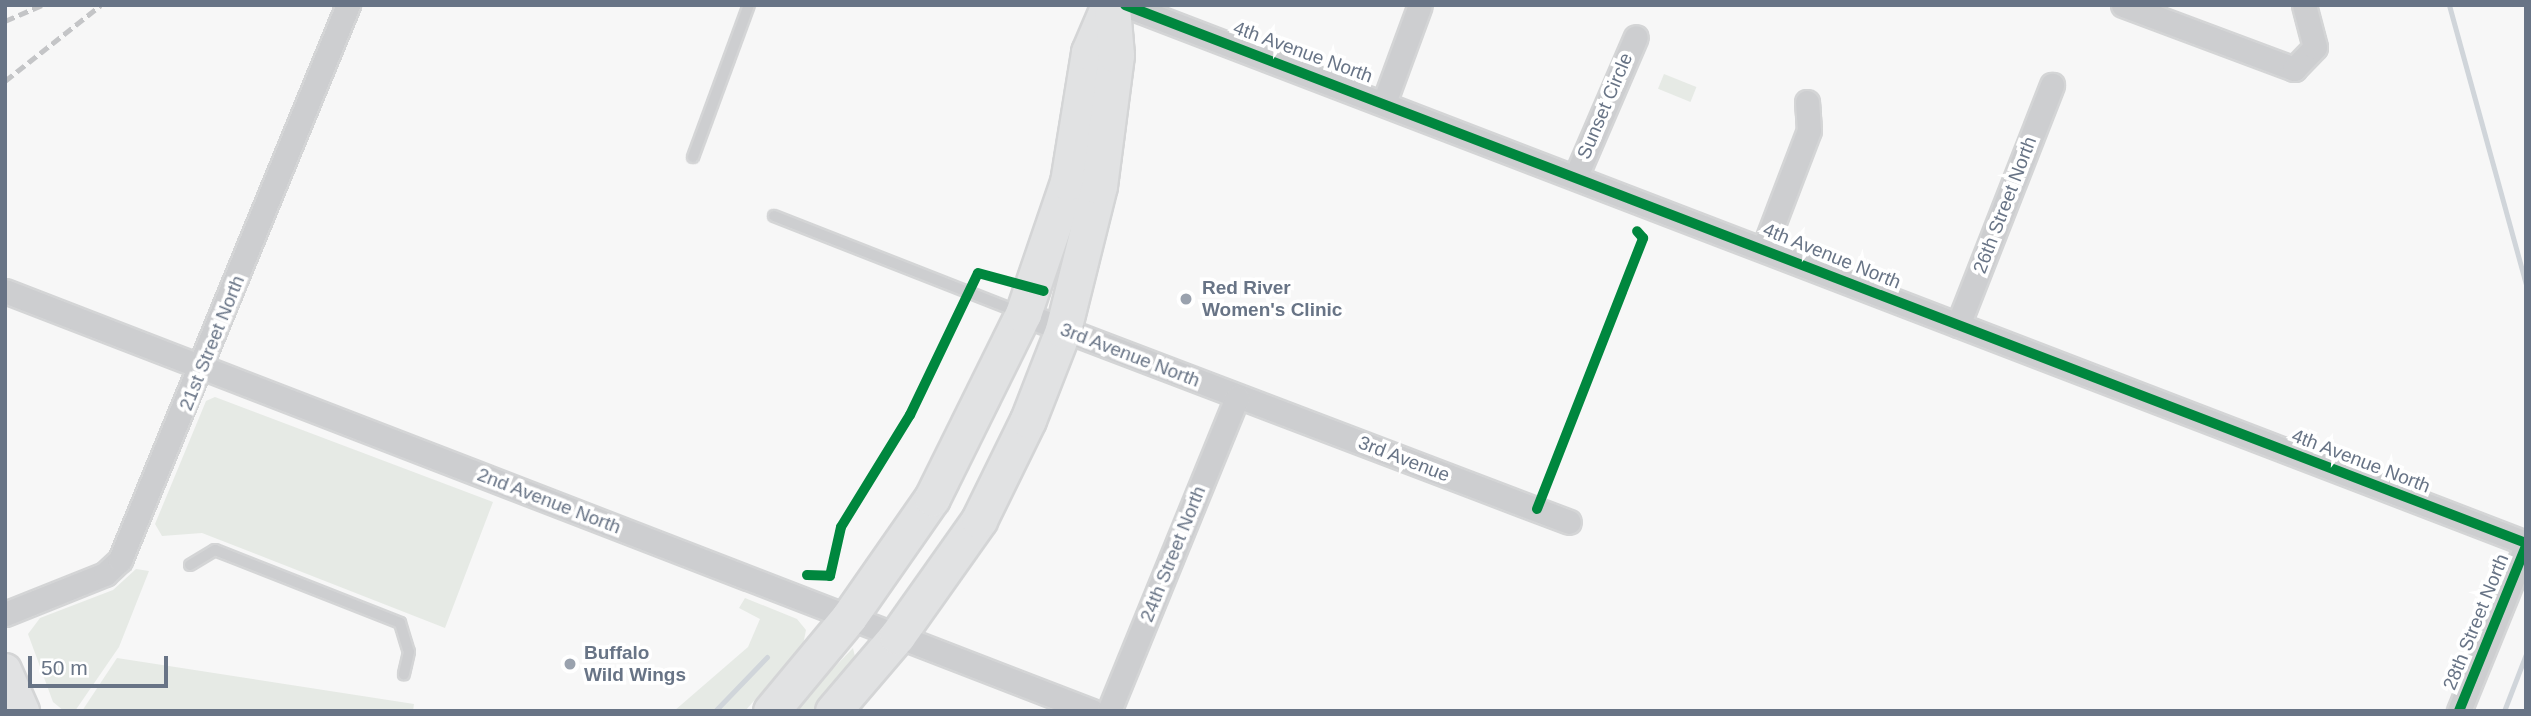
<!DOCTYPE html>
<style>
body{margin:0}
#map{position:relative;width:2531px;height:716px;overflow:hidden;background:#f7f7f7;font-family:Arial,sans-serif}
div>[style]{position:absolute}
.green>*{inset:0;background:#e6eae5;transform-origin:0 0}
.stream>*{height:5px;margin:-2.5px;padding:0 2.5px;transform-origin:2.5px;border-radius:2.5px;background:#d0d5da}
.roads{filter:drop-shadow(2px 0 #d4d5d6) drop-shadow(-2px 0 #d4d5d6) drop-shadow(0 2px #d4d5d6) drop-shadow(0 -2px #d4d5d6)}
.service>*{height:10px;margin:-5px;padding:0 5px;transform-origin:5px;border-radius:5px;background:#cdced0}
.minor>*{height:23px;margin:-11.5px;padding:0 11.5px;transform-origin:11.5px;border-radius:11.5px;background:#cdced0}
.secondary>*{height:32px;margin:-16px;padding:0 16px;transform-origin:16px;border-radius:16px;background:#e1e2e3}
.primary>*{height:35px;margin:-17.5px;padding:0 17.5px;transform-origin:17.5px;border-radius:17.5px;background:#e1e2e3}
.rail>*{height:5px;margin-top:-2.5px;transform-origin:0;background:repeating-linear-gradient(90deg,#c4c5c7 0 10px,transparent 0 15px)}
.cycleway>*{height:10px;margin:-5px;padding:0 5px;transform-origin:5px;border-radius:5px;background:#00873e}
.dots>*{width:19px;height:19px;translate:-50% -50%;box-sizing:border-box;border:4px solid #fff;border-radius:50%}
span{translate:-50% -50%;white-space:nowrap;text-align:center;line-height:1.15;-webkit-text-stroke:7px #fff;paint-order:stroke}
.street-label{font-size:19px;color:#687486}
.poi-label{font-size:19px;color:#687486;font-weight:700}
.left{translate:0 -50%;text-align:left}
.frame{position:absolute;inset:0;border:7px solid #687486;pointer-events:none}
.scale{position:absolute;left:28px;top:656px;width:140px;height:32px;box-sizing:border-box;border:4px solid #687486;border-top:0;padding-left:9px;font-size:21px;line-height:24px;white-space:nowrap;color:#687486;-webkit-text-stroke:5px #fff;paint-order:stroke}
</style>
<div id="map">
<div class="green">
<div style="left:1664px;top:74px;width:35px;height:16px;rotate:22deg"></div>
<div style="clip-path:polygon(215px 397px,493px 502px,445px 628px,202px 533px,162px 536px,155px 524px,206px 401px)"></div>
<div style="clip-path:polygon(136px 569px,149px 571px,119px 647px,75px 711px,64px 711px,53px 702px,28px 634px,40px 618px,113px 590px)"></div>
<div style="clip-path:polygon(745px 598px,797px 619px,806px 630px,803px 645px,745px 711px,674px 711px,748px 647px,760px 619px,739px 608px)"></div>
<div style="clip-path:polygon(853px 648px,856px 661px,817px 711px,792px 711px)"></div>
<div style="clip-path:polygon(117px 658px,414px 704px,413px 711px,82px 711px)"></div>
</div>
<div class="stream">
<div style="left:2449px;top:5px;width:289px;rotate:74.6deg"></div>
<div style="left:715px;top:711px;width:75px;rotate:-46.1deg"></div>
<div style="left:2504px;top:711px;width:61px;rotate:-68.9deg"></div>
</div>
<div class="roads">
<div class="service">
<div style="left:693px;top:157px;width:162px;rotate:-69.8deg"></div>
<div style="left:774px;top:216px;width:263px;rotate:21.4deg"></div>
<div style="left:190px;top:565px;width:29px;rotate:-31deg"></div>
<div style="left:215px;top:550px;width:199px;rotate:21.5deg"></div>
<div style="left:400px;top:623px;width:30px;rotate:73deg"></div>
<div style="left:409px;top:652px;width:23px;rotate:103deg"></div>
</div>
<div class="minor">
<div style="left:1125px;top:5px;width:1501px;rotate:21.01deg"></div>
<div style="left:2123px;top:5px;width:183px;rotate:20.5deg"></div>
<div style="left:2294px;top:69px;width:30px;rotate:-46deg"></div>
<div style="left:2315px;top:47px;width:43px;rotate:-104.7deg"></div>
<div style="left:1385px;top:100px;width:101px;rotate:-69.8deg"></div>
<div style="left:1576px;top:176px;width:151px;rotate:-66.7deg"></div>
<div style="left:1764px;top:248px;width:126px;rotate:-69.1deg"></div>
<div style="left:1809px;top:130px;width:28px;rotate:-94deg"></div>
<div style="left:5px;top:291px;width:1165px;rotate:21.13deg"></div>
<div style="left:1023px;top:314px;width:584px;rotate:20.85deg"></div>
<div style="left:1958px;top:325px;width:258px;rotate:-68.6deg"></div>
<div style="left:5px;top:614px;width:108px;rotate:-21.8deg"></div>
<div style="left:105px;top:574px;width:21px;rotate:-43deg"></div>
<div style="left:120px;top:560px;width:600px;rotate:-67.67deg"></div>
<div style="left:1109px;top:711px;width:339px;rotate:-67.8deg"></div>
<div style="left:2459px;top:711px;width:178px;rotate:-67.9deg"></div>
</div>
<div class="secondary">
<div style="left:5px;top:670px;width:45px;rotate:66.3deg"></div>
</div>
<div class="primary">
<div style="left:771px;top:711px;width:122px;rotate:-50.3deg"></div>
<div style="left:849px;top:617px;width:145px;rotate:-55.1deg"></div>
<div style="left:932px;top:498px;width:205px;rotate:-63.7deg"></div>
<div style="left:1023px;top:314px;width:139px;rotate:-71.2deg"></div>
<div style="left:1068px;top:182px;width:132px;rotate:-80.8deg"></div>
<div style="left:1089px;top:52px;width:51px;rotate:-66.9deg"></div>
<div style="left:833px;top:711px;width:99px;rotate:-49.5deg"></div>
<div style="left:897px;top:636px;width:142px;rotate:-54.7deg"></div>
<div style="left:979px;top:520px;width:111px;rotate:-63.9deg"></div>
<div style="left:1028px;top:420px;width:97px;rotate:-68.7deg"></div>
<div style="left:1063px;top:330px;width:148px;rotate:-76deg"></div>
<div style="left:1099px;top:186px;width:132px;rotate:-82.6deg"></div>
<div style="left:1116px;top:55px;width:48px;rotate:-94.8deg"></div>
</div>
</div>
<div class="rail">
<div style="left:5px;top:21px;width:40px;rotate:-23.4deg"></div>
<div style="left:5px;top:81px;width:122px;rotate:-38.4deg"></div>
</div>
<div class="cycleway">
<div style="left:1125px;top:5px;width:1501px;rotate:21.01deg"></div>
<div style="left:1537px;top:509px;width:291px;rotate:-68.6deg"></div>
<div style="left:1643px;top:238px;width:9px;rotate:-131deg"></div>
<div style="left:807px;top:575px;width:23px;rotate:2deg"></div>
<div style="left:830px;top:576px;width:50px;rotate:-77.3deg"></div>
<div style="left:841px;top:527px;width:132px;rotate:-58.4deg"></div>
<div style="left:910px;top:415px;width:157px;rotate:-64.4deg"></div>
<div style="left:978px;top:273px;width:68px;rotate:15.3deg"></div>
<div style="left:2459px;top:711px;width:178px;rotate:-67.9deg"></div>
</div>
<div class="dots">
<div style="left:1186px;top:299px;background:#9aa2ae"></div>
<div style="left:570px;top:664px;background:#9aa2ae"></div>
</div>
<div class="street-label">
<span style="left:1303px;top:52px;rotate:20deg">4th Avenue North</span>
<span style="left:1605px;top:106px;rotate:-67deg">Sunset Circle</span>
<span style="left:2005px;top:205px;rotate:-69deg">26th Street North</span>
<span style="left:1832px;top:256px;rotate:22deg">4th Avenue North</span>
<span style="left:212px;top:343px;rotate:-68deg">21st Street North</span>
<span style="left:1130px;top:355px;rotate:21deg">3rd Avenue North</span>
<span style="left:1404px;top:459px;rotate:21deg">3rd Avenue</span>
<span style="left:2361px;top:461px;rotate:21deg">4th Avenue North</span>
<span style="left:549px;top:501px;rotate:21deg">2nd Avenue North</span>
<span style="left:1173px;top:554px;rotate:-68deg">24th Street North</span>
<span style="left:2476px;top:622px;rotate:-68deg">28th Street North</span>
</div>
<div class="poi-label">
<span class="left" style="left:1202px;top:299px">Red River<br>Women's Clinic</span>
<span class="left" style="left:584px;top:664px">Buffalo<br>Wild Wings</span>
</div>
<div class="frame"></div>
<div class="scale">50 m</div>
</div>
